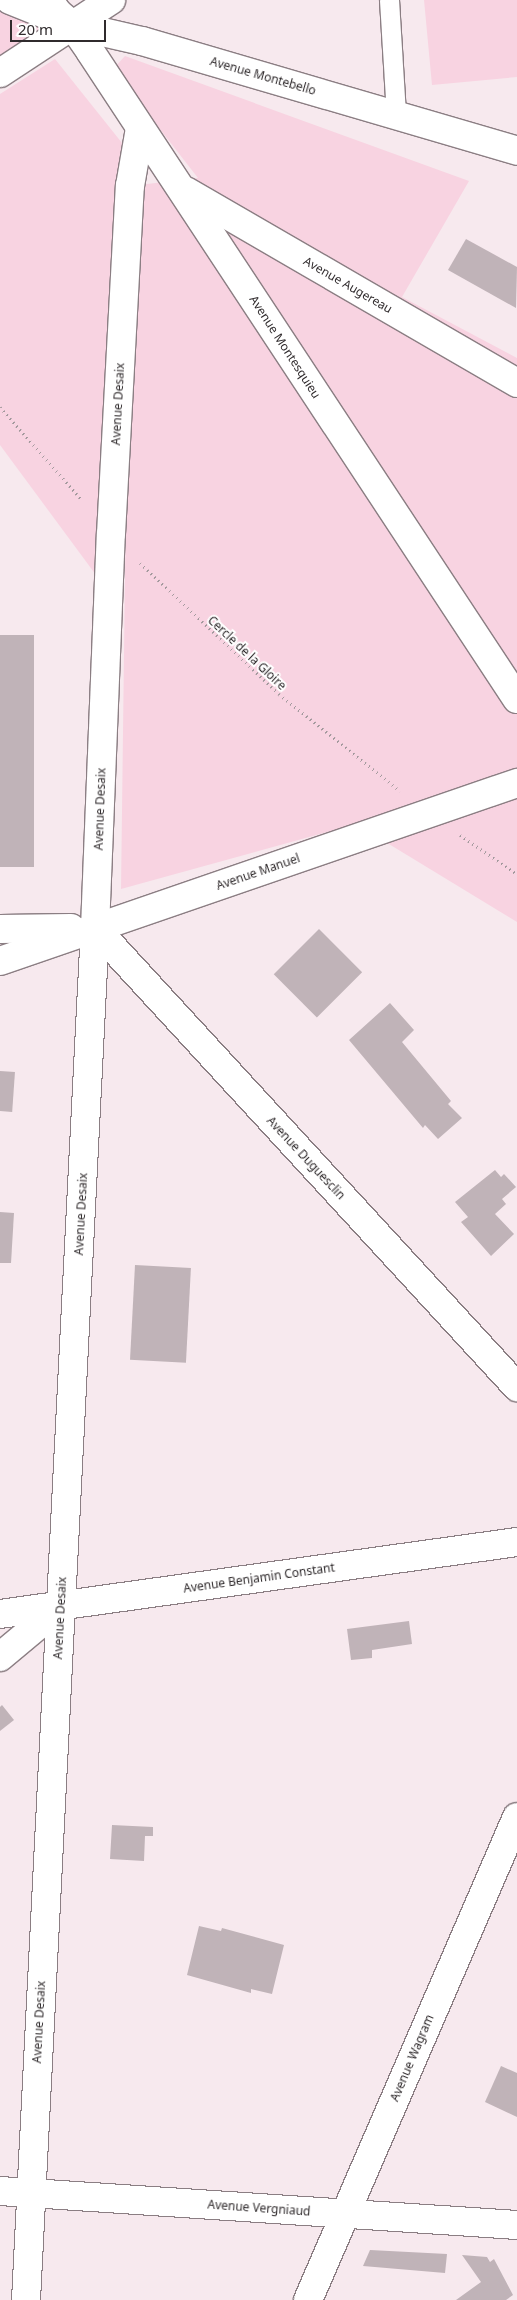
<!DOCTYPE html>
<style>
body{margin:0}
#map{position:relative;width:517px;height:2300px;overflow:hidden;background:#f7e9ee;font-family:"Noto Sans",sans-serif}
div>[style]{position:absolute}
.green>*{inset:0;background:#f8d3e1}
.building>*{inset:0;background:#c0b3b8;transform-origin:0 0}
.path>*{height:3px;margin-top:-1.5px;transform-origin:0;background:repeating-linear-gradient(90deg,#a3999d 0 1px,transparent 0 5px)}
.roads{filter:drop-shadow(1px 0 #8b7e83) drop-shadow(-1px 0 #8b7e83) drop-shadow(0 1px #8b7e83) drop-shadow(0 -1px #8b7e83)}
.lane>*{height:19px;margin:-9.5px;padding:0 9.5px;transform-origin:9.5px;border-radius:9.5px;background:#fff}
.street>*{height:28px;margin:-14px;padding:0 14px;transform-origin:14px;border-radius:14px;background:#fff}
span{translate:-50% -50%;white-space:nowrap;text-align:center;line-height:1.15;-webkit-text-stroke:4px #fff;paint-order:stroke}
.street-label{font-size:12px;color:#302b2d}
.scale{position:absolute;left:10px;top:20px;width:96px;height:22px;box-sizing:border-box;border:2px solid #302b2d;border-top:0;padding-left:6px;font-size:15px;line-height:18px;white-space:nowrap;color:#302b2d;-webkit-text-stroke:4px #fff;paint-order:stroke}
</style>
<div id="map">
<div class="green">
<div style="clip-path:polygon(0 0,24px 0,42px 30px,0 56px)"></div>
<div style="clip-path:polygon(424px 0,517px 0,517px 77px,432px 85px)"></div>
<div style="clip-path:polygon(125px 56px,469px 181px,402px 297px,517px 358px,517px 922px,356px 824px,121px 889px,130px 186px,198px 178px,113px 69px)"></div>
<div style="clip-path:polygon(55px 59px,126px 148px,96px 575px,0 445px,0 94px)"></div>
</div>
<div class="building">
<div style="clip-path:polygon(466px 239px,517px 267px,516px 308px,448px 270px)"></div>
<div style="left:0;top:635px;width:34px;height:232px"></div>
<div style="left:319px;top:929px;width:61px;height:64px;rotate:45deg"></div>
<div style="clip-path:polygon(390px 1003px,414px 1030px,402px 1042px,451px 1101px,448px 1104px,462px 1118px,438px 1139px,425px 1125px,423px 1128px,349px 1040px)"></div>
<div style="left:0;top:1071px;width:15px;height:40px;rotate:4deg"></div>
<div style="clip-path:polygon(495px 1170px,501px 1177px,504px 1174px,516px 1187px,502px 1199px,506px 1204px,495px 1214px,514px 1234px,491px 1256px,461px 1222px,468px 1217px,455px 1202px)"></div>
<div style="clip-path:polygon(0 1212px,14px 1213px,11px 1263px,0 1263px)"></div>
<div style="left:135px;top:1265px;width:56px;height:95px;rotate:3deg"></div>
<div style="clip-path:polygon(409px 1621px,412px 1644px,372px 1650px,372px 1658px,351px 1660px,347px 1629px)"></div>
<div style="clip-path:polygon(2px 1705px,14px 1720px,0 1731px,0 1707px)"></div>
<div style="clip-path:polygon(112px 1825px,153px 1827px,153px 1836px,145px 1836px,144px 1861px,110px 1859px)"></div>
<div style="clip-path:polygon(199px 1926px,221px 1931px,222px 1928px,284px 1945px,272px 1994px,251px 1989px,251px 1993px,187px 1975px)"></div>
<div style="clip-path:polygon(501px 2066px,517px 2073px,517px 2117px,485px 2102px)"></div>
<div style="clip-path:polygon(370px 2250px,447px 2254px,445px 2273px,363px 2266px)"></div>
<div style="clip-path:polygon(462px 2255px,487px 2257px,490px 2262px,494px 2259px,513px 2295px,506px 2300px,456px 2300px,481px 2282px)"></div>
</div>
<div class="path">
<div style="left:0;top:407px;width:124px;rotate:48.6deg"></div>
<div style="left:140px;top:563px;width:191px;rotate:43.3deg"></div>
<div style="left:279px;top:694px;width:155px;rotate:38.7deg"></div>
<div style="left:460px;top:835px;width:69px;rotate:34.4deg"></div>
</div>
<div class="roads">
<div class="lane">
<div style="left:389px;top:0;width:115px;rotate:86.5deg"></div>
</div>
<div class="street">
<div style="left:10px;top:0;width:67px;rotate:22deg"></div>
<div style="left:72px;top:25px;width:72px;rotate:12.9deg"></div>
<div style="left:142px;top:41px;width:391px;rotate:16.3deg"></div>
<div style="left:49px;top:0;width:14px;rotate:56deg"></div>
<div style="left:57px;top:12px;width:20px;rotate:41deg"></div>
<div style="left:72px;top:25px;width:32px;rotate:55deg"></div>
<div style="left:90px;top:51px;width:776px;rotate:56.62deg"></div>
<div style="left:0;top:73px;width:133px;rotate:-33.3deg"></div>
<div style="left:186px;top:191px;width:383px;rotate:30.1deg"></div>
<div style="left:95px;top:928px;width:624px;rotate:47.4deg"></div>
<div style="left:0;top:929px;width:71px;rotate:-0.8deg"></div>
<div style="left:0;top:961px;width:547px;rotate:-19deg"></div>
<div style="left:0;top:1614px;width:522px;rotate:-7.93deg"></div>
<div style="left:0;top:1657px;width:80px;rotate:-39.9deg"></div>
<div style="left:0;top:2191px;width:518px;rotate:3.76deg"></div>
<div style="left:26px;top:2300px;width:1374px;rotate:-87.12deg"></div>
<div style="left:95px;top:928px;width:394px;rotate:-87.7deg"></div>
<div style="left:111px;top:534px;width:349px;rotate:-86.9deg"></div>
<div style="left:130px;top:186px;width:59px;rotate:-80.2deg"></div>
<div style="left:308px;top:2300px;width:526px;rotate:-66.6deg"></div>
</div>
</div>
<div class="street-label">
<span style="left:263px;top:76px;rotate:16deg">Avenue Montebello</span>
<span style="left:348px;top:285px;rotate:30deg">Avenue Augereau</span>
<span style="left:285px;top:347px;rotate:57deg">Avenue Montesquieu</span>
<span style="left:118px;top:404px;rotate:-87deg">Avenue Desaix</span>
<span style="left:247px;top:653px;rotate:43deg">Cercle de la Gloire</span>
<span style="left:100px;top:809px;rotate:-88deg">Avenue Desaix</span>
<span style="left:258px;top:872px;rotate:-19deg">Avenue Manuel</span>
<span style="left:306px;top:1158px;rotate:47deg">Avenue Duguesclin</span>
<span style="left:81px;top:1214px;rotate:-87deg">Avenue Desaix</span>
<span style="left:259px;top:1578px;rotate:-8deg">Avenue Benjamin Constant</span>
<span style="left:60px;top:1618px;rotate:-87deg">Avenue Desaix</span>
<span style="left:39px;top:2022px;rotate:-87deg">Avenue Desaix</span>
<span style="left:412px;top:2058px;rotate:-67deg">Avenue Wagram</span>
<span style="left:259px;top:2208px;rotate:4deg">Avenue Vergniaud</span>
</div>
<div class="scale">20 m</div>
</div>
